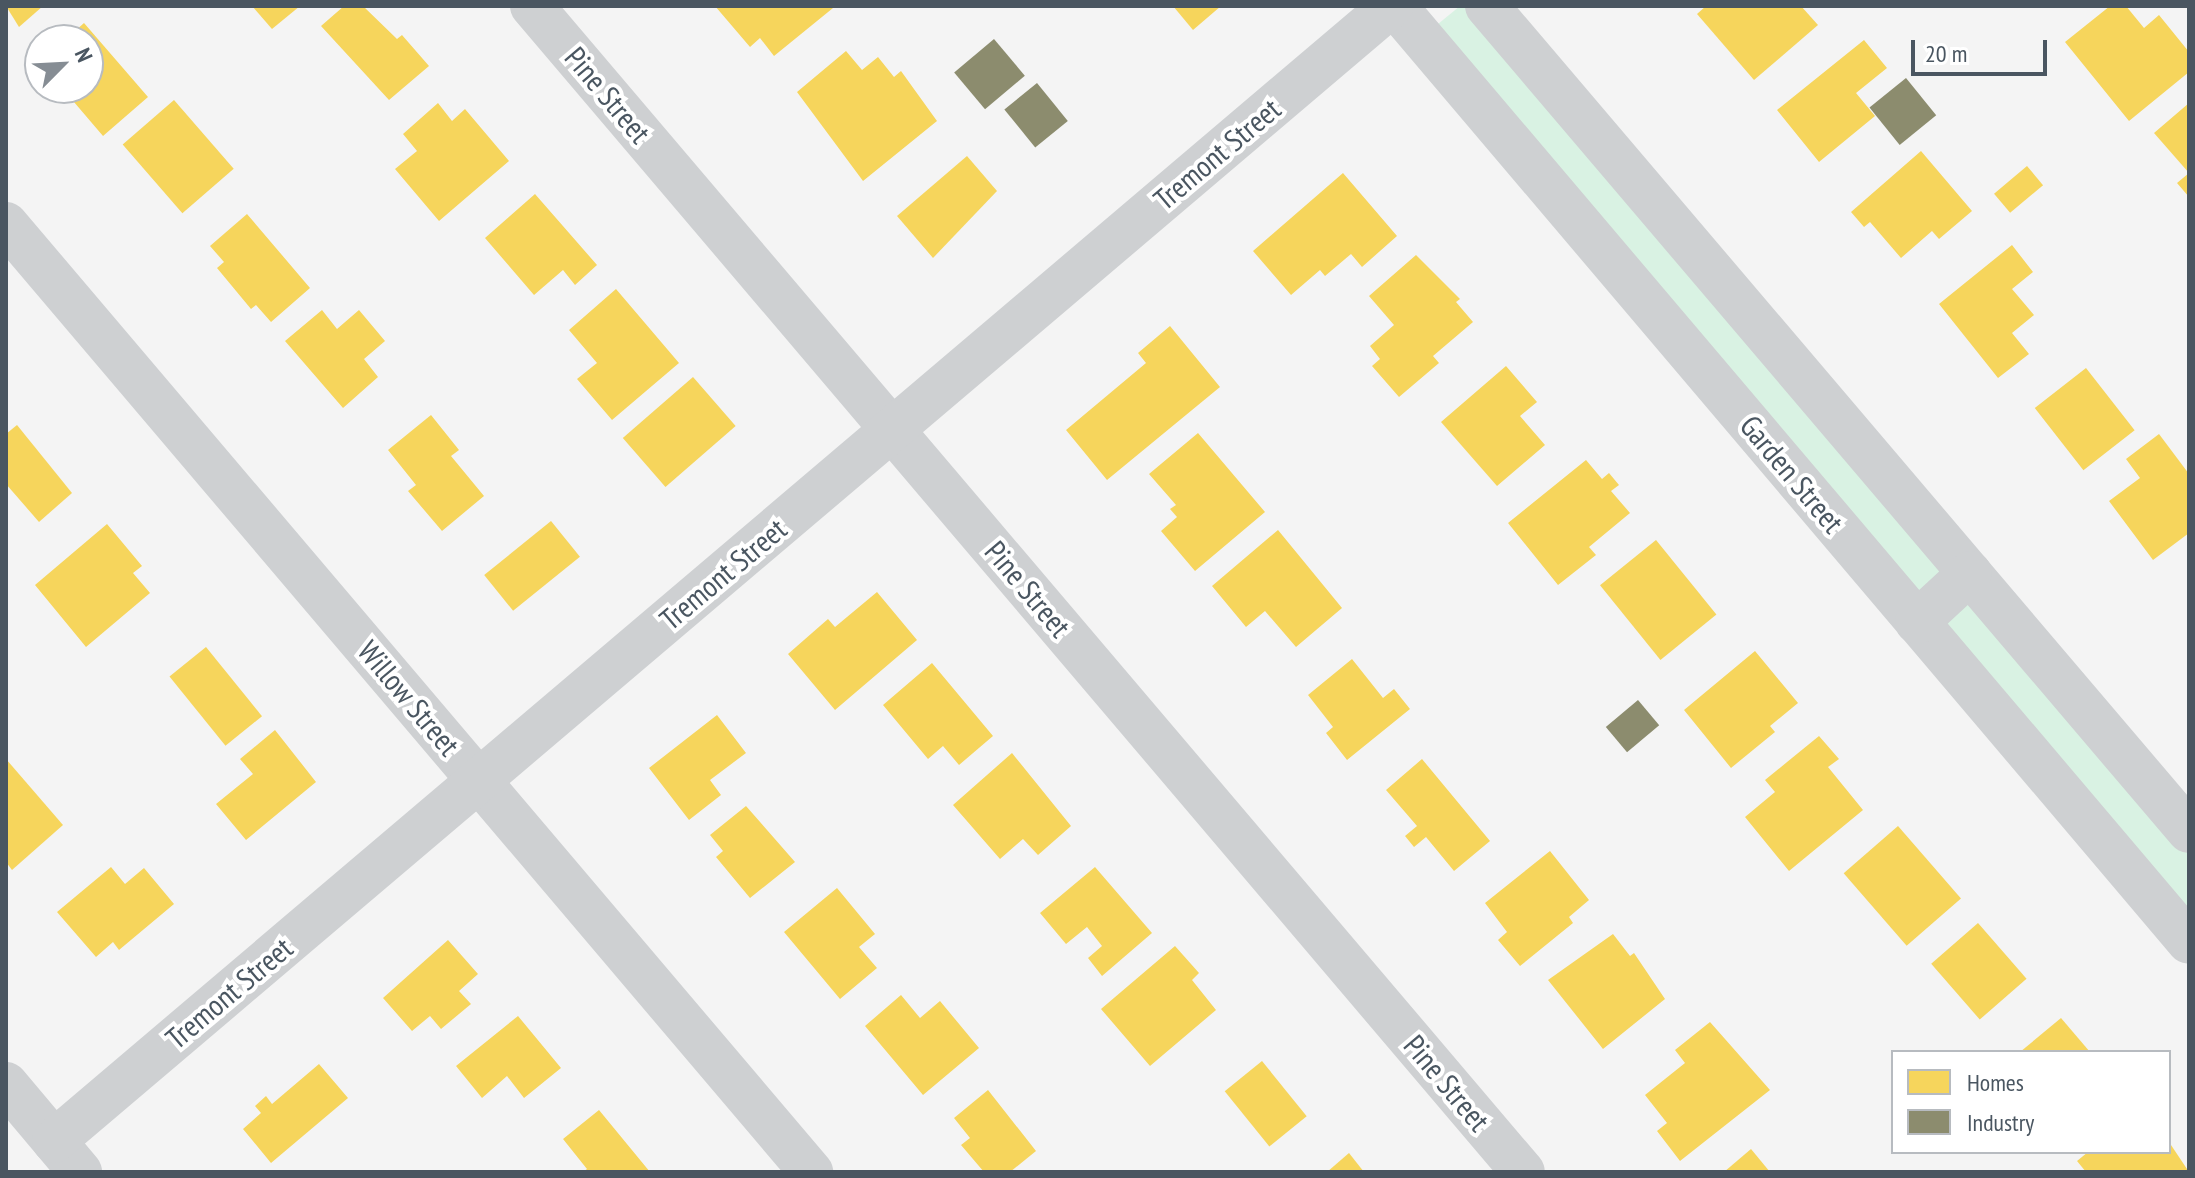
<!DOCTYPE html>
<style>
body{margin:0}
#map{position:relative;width:2195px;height:1178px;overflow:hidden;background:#f4f4f4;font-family:"PT Sans Narrow",sans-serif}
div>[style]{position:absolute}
.green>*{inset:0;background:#d9f2e3}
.homes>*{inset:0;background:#f6d55c;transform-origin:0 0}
.industry>*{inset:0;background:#8c8c6e;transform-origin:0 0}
.minor>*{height:44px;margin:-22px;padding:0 22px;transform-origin:22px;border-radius:22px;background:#ced0d2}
span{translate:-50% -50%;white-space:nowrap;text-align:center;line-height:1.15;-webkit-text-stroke:8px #fff;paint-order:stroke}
.street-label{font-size:30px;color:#4a5661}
.frame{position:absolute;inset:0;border:8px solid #4a5661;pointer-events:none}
.legend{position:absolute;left:1891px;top:1050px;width:280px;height:104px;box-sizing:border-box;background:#fff;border:2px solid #b7bbc0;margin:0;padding:10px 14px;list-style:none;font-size:24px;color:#4a5661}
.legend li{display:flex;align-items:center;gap:16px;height:40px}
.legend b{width:40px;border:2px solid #b7bbc0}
.north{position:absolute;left:24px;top:24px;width:80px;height:80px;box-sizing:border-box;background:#fff;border:2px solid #b7bbc0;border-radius:50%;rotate:66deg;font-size:22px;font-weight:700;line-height:32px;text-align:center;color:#4a5661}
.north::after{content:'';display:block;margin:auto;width:28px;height:36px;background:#868d94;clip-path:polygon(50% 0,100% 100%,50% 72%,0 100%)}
.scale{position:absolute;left:1911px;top:40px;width:136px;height:36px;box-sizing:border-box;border:4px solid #4a5661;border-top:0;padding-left:10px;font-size:24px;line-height:28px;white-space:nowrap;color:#4a5661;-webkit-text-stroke:6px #fff;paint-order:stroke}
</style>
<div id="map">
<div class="green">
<div style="clip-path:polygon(1460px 6px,1478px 6px,2189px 842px,2189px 932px,1427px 33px)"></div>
</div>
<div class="homes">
<div style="clip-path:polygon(6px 6px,43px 6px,19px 27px)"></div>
<div style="clip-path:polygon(252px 6px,300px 6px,272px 29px)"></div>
<div style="clip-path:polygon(344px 6px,363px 6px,397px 39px,402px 35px,429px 66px,389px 100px,321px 26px)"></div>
<div style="clip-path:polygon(715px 6px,831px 6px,833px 8px,774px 56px,760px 38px,750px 47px)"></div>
<div style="clip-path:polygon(1173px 6px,1221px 6px,1193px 30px)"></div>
<div style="clip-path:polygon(1706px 6px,1801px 6px,1818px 25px,1754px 80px,1697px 14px)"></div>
<div style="clip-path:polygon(2110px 6px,2126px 6px,2144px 28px,2159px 15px,2189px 52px,2189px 72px,2129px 121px,2065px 42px)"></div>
<div style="clip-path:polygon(84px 23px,148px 97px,103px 136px,62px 88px,88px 88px,88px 40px,65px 40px)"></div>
<div style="clip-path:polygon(1864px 40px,1887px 68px,1856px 93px,1875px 116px,1819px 162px,1777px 110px)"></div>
<div style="clip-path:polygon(846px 51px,862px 70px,878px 57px,894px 77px,901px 71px,937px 121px,863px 181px,797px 92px)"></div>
<div style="left:174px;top:100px;width:91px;height:68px;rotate:49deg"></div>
<div style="clip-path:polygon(438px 103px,452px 121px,465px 109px,509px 161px,439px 221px,395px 169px,417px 151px,403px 134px)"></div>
<div style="clip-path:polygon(2189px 103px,2189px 197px,2177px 183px,2189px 173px,2154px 133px)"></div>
<div style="clip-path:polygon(1921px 151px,1972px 211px,1939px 239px,1932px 231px,1901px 258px,1870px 222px,1864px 227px,1851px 212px)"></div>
<div style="clip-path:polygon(967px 156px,997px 191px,933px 258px,897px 216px)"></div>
<div style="left:2027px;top:166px;width:25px;height:43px;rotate:50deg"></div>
<div style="clip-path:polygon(1343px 173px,1397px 236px,1362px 267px,1351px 254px,1325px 276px,1320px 270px,1291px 295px,1253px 251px)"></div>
<div style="clip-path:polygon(535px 194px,597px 265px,575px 285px,563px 270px,534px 295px,485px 238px)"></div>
<div style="clip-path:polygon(247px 214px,310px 288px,271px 322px,256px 305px,251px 309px,217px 268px,224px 262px,210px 246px)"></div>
<div style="clip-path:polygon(2012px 245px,2033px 272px,2012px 289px,2034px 315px,2012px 333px,2029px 354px,1998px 378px,1939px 304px)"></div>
<div style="clip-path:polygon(1416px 255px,1460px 299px,1456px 302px,1473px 322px,1433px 356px,1439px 363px,1399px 397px,1372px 366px,1380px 359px,1370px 346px,1394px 325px,1369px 296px)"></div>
<div style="clip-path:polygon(616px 289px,679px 363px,612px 420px,577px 379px,597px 363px,569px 330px)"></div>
<div style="clip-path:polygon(322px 310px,337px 329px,359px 310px,385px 341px,364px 359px,378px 377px,343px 408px,285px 341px)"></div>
<div style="clip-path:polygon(1170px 326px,1220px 387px,1107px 480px,1066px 430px,1146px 363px,1138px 353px)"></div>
<div style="clip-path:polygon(1506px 366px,1537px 402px,1520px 416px,1545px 445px,1497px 486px,1441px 422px)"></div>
<div style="left:2086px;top:368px;width:79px;height:65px;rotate:52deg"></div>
<div style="left:693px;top:377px;width:65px;height:93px;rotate:49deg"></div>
<div style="clip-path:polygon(431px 415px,459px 450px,451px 456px,484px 496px,442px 531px,408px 491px,416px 485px,388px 450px)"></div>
<div style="clip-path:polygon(17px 425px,72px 493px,39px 522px,6px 484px,6px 434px)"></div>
<div style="clip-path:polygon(1198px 433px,1265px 512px,1195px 571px,1161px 531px,1177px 517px,1170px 509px,1176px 505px,1149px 474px)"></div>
<div style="clip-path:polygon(2159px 434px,2189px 474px,2189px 533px,2153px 560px,2109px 501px,2140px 478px,2126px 459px)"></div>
<div style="clip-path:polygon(1586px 460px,1602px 479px,1609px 473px,1619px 485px,1611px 491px,1630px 513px,1589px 547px,1596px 555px,1558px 585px,1508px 523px)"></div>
<div style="left:551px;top:521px;width:46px;height:86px;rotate:51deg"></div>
<div style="clip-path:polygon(107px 524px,142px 566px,133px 573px,150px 593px,86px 647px,35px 585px)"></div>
<div style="clip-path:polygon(1278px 530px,1342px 608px,1296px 647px,1265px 611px,1246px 627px,1212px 586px)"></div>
<div style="left:1656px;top:540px;width:96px;height:72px;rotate:51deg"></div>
<div style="clip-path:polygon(877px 592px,917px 640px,835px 710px,788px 654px,828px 619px,835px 627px)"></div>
<div style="left:206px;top:647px;width:89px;height:47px;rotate:51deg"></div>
<div style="clip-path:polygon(1755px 651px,1798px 703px,1770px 726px,1775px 732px,1731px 768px,1684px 710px)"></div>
<div style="clip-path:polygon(1352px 659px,1383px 698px,1394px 689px,1410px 709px,1347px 760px,1326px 733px,1333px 727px,1308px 695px)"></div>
<div style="clip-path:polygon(932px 663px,993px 736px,959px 765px,943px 746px,928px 759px,883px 705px)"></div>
<div style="clip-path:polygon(717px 715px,746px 753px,710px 780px,721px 795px,689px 820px,649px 768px)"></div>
<div style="clip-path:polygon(275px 730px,316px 782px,246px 840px,216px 804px,253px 774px,240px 759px)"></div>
<div style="clip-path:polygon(1819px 736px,1839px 759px,1828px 767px,1863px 810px,1789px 871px,1745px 817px,1775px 792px,1765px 780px)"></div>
<div style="clip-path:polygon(1012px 753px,1071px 826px,1038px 855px,1023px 839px,1000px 859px,953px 805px)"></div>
<div style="clip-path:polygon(6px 759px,63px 825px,12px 870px,6px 862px)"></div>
<div style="clip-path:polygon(1422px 759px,1490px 841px,1454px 871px,1426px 837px,1414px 847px,1405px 836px,1417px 826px,1386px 790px)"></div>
<div style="clip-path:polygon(746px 806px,795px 862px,750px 898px,716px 857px,723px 851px,710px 835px)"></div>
<div style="left:1898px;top:826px;width:96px;height:72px;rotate:49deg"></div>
<div style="clip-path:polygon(1550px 851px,1589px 900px,1569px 917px,1573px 923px,1520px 966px,1498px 940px,1507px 932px,1485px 903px)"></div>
<div style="clip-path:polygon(111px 867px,125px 884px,144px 868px,174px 904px,119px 950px,113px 942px,96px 957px,57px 912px)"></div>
<div style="clip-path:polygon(1095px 867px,1152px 933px,1102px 976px,1088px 958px,1102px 946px,1087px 927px,1066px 944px,1040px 913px)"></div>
<div style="clip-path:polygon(837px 888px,875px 934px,859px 947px,877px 968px,840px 999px,784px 932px)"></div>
<div style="left:1978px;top:923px;width:74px;height:62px;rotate:49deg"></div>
<div style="clip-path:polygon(1613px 934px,1630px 956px,1634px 953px,1665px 999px,1603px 1049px,1548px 980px)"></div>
<div style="clip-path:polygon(448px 940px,478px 974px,459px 991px,471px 1004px,441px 1029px,430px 1016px,412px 1031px,383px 998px)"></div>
<div style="clip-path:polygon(1175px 946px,1199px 973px,1192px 980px,1216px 1010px,1150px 1066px,1101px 1009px)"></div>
<div style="clip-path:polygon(901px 995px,920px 1018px,940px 1001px,979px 1048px,923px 1095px,865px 1026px)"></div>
<div style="clip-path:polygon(518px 1016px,561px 1068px,524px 1098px,507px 1076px,482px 1098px,456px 1066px)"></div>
<div style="clip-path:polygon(2061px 1018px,2090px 1052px,2020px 1052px)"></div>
<div style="clip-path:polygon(1710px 1022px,1770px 1090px,1680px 1161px,1657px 1131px,1667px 1123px,1645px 1095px,1685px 1063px,1675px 1050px)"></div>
<div style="left:1262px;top:1061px;width:71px;height:48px;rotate:51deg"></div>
<div style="clip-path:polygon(319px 1064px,348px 1098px,271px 1163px,243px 1129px,261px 1113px,255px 1106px,266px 1096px,272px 1104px)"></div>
<div style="clip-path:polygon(988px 1090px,1036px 1151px,1010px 1172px,984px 1172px,961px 1145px,970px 1138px,954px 1118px)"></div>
<div style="clip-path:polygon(599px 1110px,650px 1172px,583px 1172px,587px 1169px,563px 1139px)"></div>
<div style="clip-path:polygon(2169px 1142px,2189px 1172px,2086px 1172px,2077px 1161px,2088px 1152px,2169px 1152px)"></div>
<div style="clip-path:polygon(1751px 1149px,1770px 1172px,1724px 1172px)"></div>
<div style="clip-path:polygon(1349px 1153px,1364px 1172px,1327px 1172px)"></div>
</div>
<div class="industry">
<div style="left:994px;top:39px;width:48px;height:52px;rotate:50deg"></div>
<div style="left:1906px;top:78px;width:48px;height:47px;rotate:51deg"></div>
<div style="left:1037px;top:83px;width:49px;height:42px;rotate:51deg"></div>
<div style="left:1638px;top:700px;width:33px;height:42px;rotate:50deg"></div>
</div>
<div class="minor">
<div style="left:532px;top:6px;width:1530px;rotate:49.64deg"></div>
<div style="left:1395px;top:6px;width:1227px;rotate:49.69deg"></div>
<div style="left:1487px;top:6px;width:1083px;rotate:49.61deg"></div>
<div style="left:6px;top:224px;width:1244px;rotate:49.66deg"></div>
<div style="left:1917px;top:622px;width:72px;rotate:-42.8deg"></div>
<div style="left:6px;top:1084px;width:115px;rotate:49.9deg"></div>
<div style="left:54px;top:1141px;width:1754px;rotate:-40.33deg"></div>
</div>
<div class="street-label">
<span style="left:608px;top:95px;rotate:50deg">Pine Street</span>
<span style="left:1217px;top:154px;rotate:-40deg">Tremont Street</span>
<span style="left:1792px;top:474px;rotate:50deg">Garden Street</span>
<span style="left:723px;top:574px;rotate:-40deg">Tremont Street</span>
<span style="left:1028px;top:589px;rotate:50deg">Pine Street</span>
<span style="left:409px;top:698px;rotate:50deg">Willow Street</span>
<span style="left:229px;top:993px;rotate:-40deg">Tremont Street</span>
<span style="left:1447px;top:1083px;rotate:50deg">Pine Street</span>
</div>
<div class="frame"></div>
<ul class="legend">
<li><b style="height:22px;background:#f6d55c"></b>Homes</li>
<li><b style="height:22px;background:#8c8c6e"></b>Industry</li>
</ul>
<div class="north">N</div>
<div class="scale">20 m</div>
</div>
